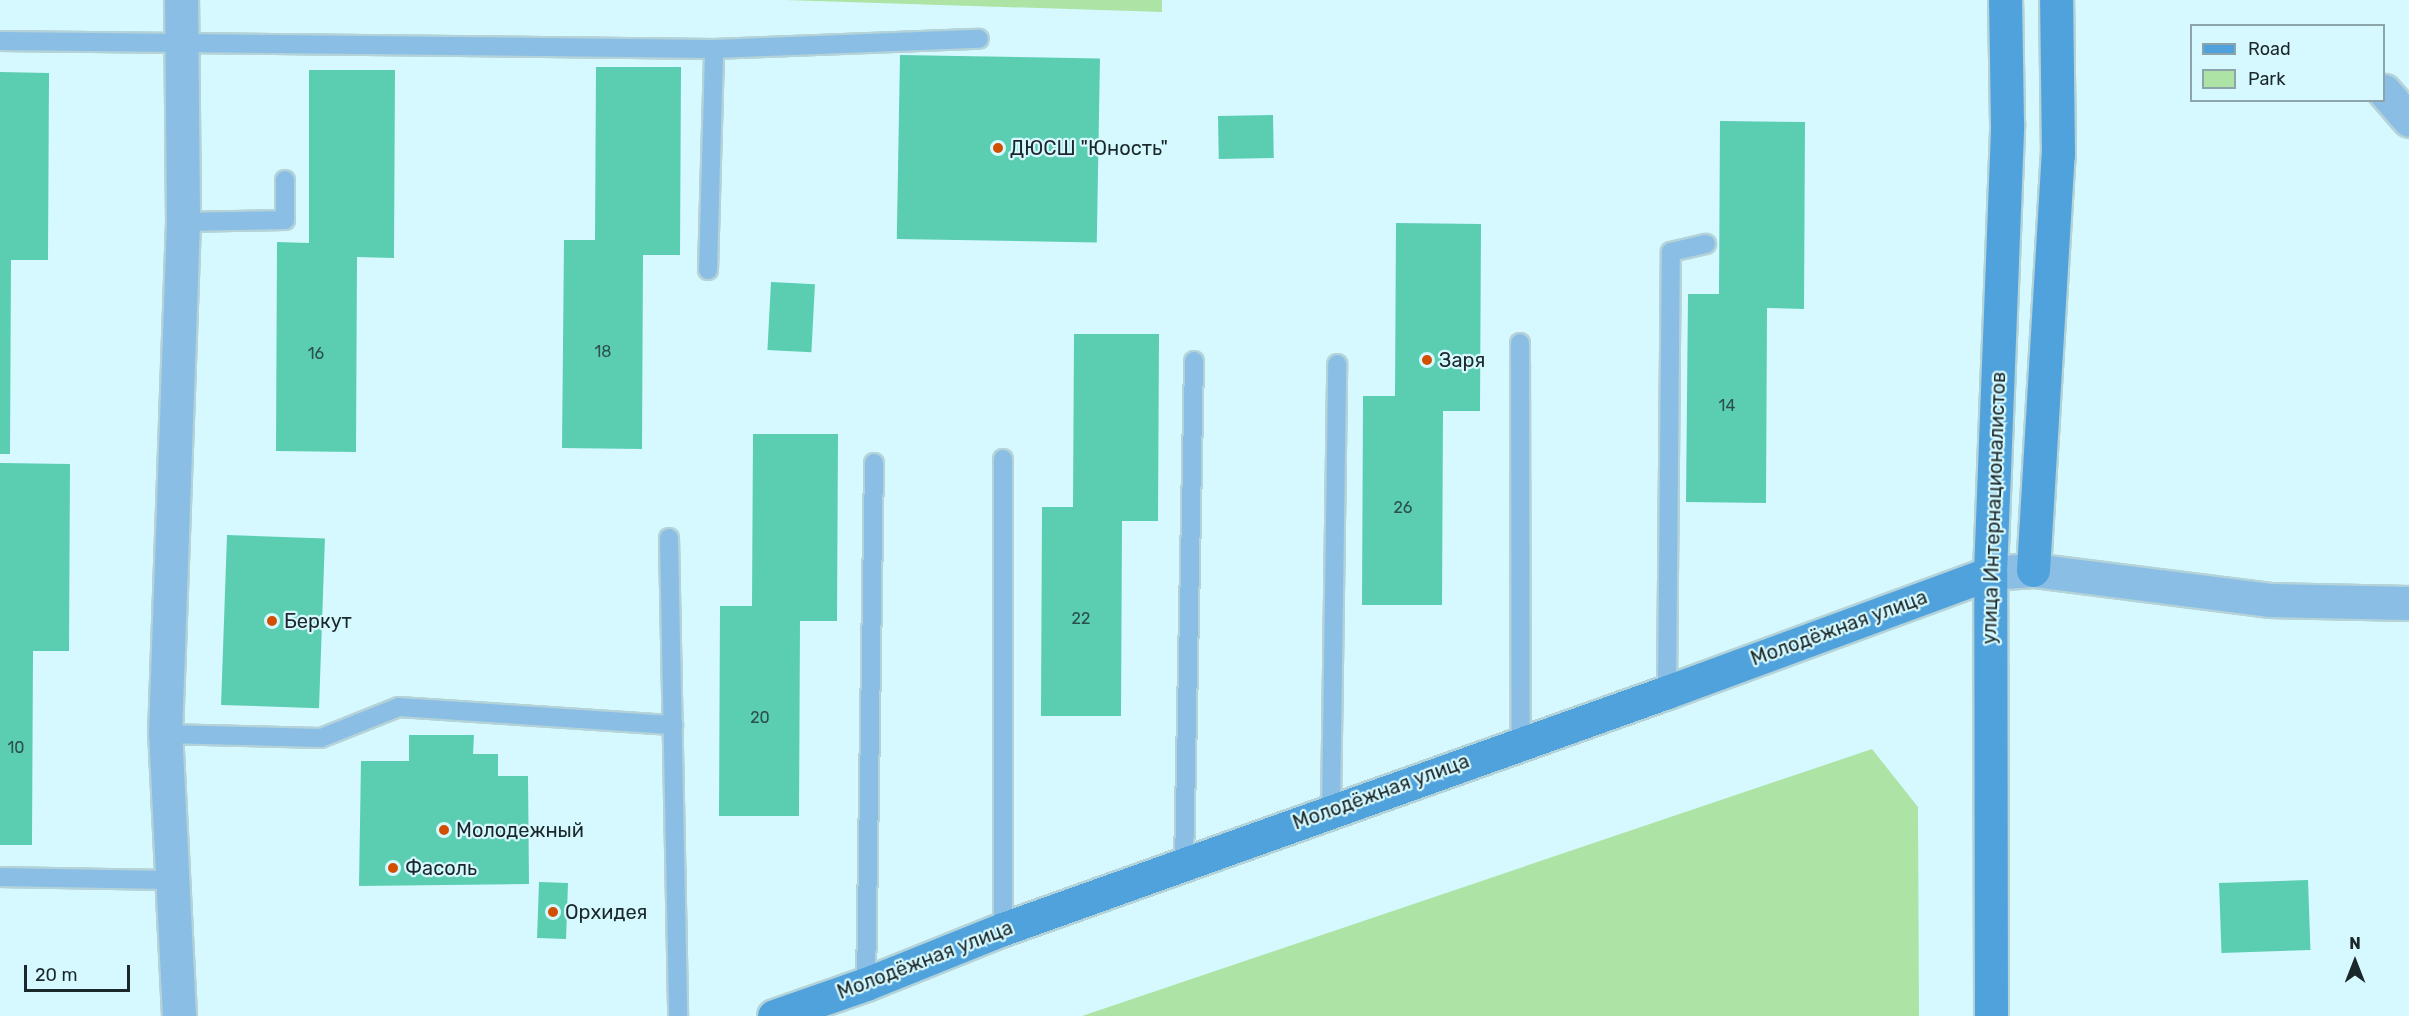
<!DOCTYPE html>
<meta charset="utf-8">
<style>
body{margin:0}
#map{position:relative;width:2409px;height:1016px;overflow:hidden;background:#d6f9ff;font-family:Rubik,sans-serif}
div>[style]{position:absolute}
.green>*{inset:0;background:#ade4a6}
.building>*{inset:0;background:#5bcdb1;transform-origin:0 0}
.roads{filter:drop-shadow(2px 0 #b4d3d9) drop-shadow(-2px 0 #b4d3d9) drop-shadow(0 2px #b4d3d9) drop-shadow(0 -2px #b4d3d9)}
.lane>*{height:18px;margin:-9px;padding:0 9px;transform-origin:9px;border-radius:9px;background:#8abee4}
.street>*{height:33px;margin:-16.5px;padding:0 16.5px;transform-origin:16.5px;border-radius:16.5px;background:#8abee4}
.secondary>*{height:33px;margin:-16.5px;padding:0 16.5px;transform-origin:16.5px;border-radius:16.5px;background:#50a2dc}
.dots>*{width:16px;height:16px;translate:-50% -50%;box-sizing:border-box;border:3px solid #d6f9ff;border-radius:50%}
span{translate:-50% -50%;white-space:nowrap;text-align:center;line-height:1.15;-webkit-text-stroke:4.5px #d6f9ff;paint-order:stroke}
.number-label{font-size:16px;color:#2b514c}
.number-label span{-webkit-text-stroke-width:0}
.poi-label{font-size:20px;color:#1b282b}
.left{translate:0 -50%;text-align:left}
.street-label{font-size:20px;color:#1b282b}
.legend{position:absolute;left:2190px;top:24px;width:195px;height:78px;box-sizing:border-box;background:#d6f9ff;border:2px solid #8ba5aa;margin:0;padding:8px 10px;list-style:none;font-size:18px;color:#1b282b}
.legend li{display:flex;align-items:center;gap:12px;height:30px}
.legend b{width:30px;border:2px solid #8ba5aa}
.north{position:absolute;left:2325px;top:932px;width:60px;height:60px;-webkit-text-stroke:4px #d6f9ff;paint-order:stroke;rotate:0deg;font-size:16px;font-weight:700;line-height:24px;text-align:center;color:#1b282b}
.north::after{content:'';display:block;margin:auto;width:21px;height:27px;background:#1b282b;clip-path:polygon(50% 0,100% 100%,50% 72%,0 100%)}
.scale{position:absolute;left:24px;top:965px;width:106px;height:27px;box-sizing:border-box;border:3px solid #1b282b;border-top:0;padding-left:8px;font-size:18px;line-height:21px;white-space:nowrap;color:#1b282b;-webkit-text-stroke:4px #d6f9ff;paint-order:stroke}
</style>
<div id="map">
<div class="green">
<div style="clip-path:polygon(784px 0,1162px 0,1162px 12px)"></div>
<div style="clip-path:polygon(1872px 749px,1918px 807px,1919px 1016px,1082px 1016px)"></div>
</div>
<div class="building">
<div style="left:900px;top:55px;width:200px;height:184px;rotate:1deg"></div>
<div style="clip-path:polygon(596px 67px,681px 67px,680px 255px,643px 255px,642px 449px,562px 448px,564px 240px,595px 240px)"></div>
<div style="clip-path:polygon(309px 70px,395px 70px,394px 258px,357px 257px,356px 452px,276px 451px,277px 242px,309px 243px)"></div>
<div style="clip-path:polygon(0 72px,49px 73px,48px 260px,11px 260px,10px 454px,0 454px)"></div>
<div style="left:1273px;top:115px;width:43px;height:55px;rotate:89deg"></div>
<div style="clip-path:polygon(1720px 121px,1805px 122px,1804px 309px,1767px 308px,1766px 503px,1686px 502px,1688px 294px,1719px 294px)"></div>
<div style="clip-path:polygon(1396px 223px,1481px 224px,1480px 411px,1443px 411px,1442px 605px,1362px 605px,1363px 396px,1395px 396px)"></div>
<div style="left:771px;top:282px;width:44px;height:68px;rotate:3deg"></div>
<div style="clip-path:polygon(1074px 334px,1159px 334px,1158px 521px,1122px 521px,1121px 716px,1041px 716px,1042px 507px,1073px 507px)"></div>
<div style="clip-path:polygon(753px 434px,838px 434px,837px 621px,800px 621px,799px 816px,719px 816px,720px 606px,752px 606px)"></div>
<div style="clip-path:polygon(0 463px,70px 464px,69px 651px,33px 651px,32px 845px,0 845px)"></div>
<div style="left:227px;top:535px;width:98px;height:170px;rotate:2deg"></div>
<div style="clip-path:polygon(409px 735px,474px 735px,473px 754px,498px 754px,498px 776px,528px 776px,529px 884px,359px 886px,361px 761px,409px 761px)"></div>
<div style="left:2308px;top:880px;width:70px;height:89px;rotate:88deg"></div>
<div style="left:568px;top:883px;width:56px;height:29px;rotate:92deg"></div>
</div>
<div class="roads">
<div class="lane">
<div style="left:0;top:41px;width:714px;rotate:0.64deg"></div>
<div style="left:714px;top:49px;width:265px;rotate:-2.2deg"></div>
<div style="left:183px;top:222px;width:102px;rotate:-1.1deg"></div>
<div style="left:285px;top:220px;width:40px;rotate:-90deg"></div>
<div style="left:708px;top:270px;width:221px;rotate:-88.4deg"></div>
<div style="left:1520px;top:343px;width:399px;rotate:89.9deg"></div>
<div style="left:669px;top:538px;width:478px;rotate:88.9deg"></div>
<div style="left:1667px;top:692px;width:440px;rotate:-89.5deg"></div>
<div style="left:1671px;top:252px;width:36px;rotate:-13deg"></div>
<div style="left:165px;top:734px;width:156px;rotate:1.5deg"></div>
<div style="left:321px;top:738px;width:84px;rotate:-21.7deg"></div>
<div style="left:399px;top:707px;width:275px;rotate:3.8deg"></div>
<div style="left:1331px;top:810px;width:446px;rotate:-89.2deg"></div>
<div style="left:1184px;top:864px;width:503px;rotate:-88.86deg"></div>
<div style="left:0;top:877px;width:172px;rotate:1deg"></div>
<div style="left:1003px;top:929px;width:470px;rotate:-90deg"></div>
<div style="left:866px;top:984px;width:521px;rotate:-89.12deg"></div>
</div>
<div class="street">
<div style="left:2384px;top:91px;width:38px;rotate:49deg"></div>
<div style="left:1990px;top:573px;width:43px;rotate:-4deg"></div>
<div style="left:2033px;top:570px;width:238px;rotate:7.2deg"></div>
<div style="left:2269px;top:600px;width:140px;rotate:1.2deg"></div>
<div style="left:179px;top:1016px;width:282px;rotate:-92.8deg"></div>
<div style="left:165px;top:734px;width:512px;rotate:-87.99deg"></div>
<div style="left:183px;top:222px;width:222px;rotate:-90.5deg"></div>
</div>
<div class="secondary">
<div style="left:2033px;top:570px;width:416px;rotate:-86.6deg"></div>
<div style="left:2058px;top:155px;width:155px;rotate:-90.7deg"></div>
<div style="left:774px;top:1016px;width:97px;rotate:-19.2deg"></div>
<div style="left:866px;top:984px;width:148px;rotate:-21.9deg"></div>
<div style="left:1003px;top:929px;width:705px;rotate:-19.64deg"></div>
<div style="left:1667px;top:692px;width:344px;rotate:-20.2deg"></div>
<div style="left:1991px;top:1016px;width:443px;rotate:-90.1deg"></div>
<div style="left:1990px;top:573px;width:450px;rotate:-87.8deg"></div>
<div style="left:2007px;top:123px;width:123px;rotate:-90.9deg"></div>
</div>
</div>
<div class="dots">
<div style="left:998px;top:148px;background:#d24e00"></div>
<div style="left:1427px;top:360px;background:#d24e00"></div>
<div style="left:272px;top:621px;background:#d24e00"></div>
<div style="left:444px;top:830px;background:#d24e00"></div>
<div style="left:393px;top:868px;background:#d24e00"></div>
<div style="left:553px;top:912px;background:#d24e00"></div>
</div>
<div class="number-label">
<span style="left:603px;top:352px">18</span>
<span style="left:316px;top:354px">16</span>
<span style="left:1727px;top:406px">14</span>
<span style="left:1403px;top:508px">26</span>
<span style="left:1081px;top:619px">22</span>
<span style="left:760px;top:718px">20</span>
<span style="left:16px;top:748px">10</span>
</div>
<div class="poi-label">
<span class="left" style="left:1010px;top:148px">ДЮСШ "Юность"</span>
<span class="left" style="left:1439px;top:360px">Заря</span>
<span class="left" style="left:284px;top:621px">Беркут</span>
<span class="left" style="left:456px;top:830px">Молодежный</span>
<span class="left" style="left:405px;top:868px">Фасоль</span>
<span class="left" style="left:565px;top:912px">Орхидея</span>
</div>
<div class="street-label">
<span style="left:1994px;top:508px;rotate:-88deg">улица Интернационалистов</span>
<span style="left:1839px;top:628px;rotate:-20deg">Молодёжная улица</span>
<span style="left:1381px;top:792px;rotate:-20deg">Молодёжная улица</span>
<span style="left:925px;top:960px;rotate:-21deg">Молодёжная улица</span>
</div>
<ul class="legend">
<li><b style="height:8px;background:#50a2dc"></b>Road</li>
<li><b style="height:16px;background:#ade4a6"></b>Park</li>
</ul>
<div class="north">N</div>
<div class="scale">20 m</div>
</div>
